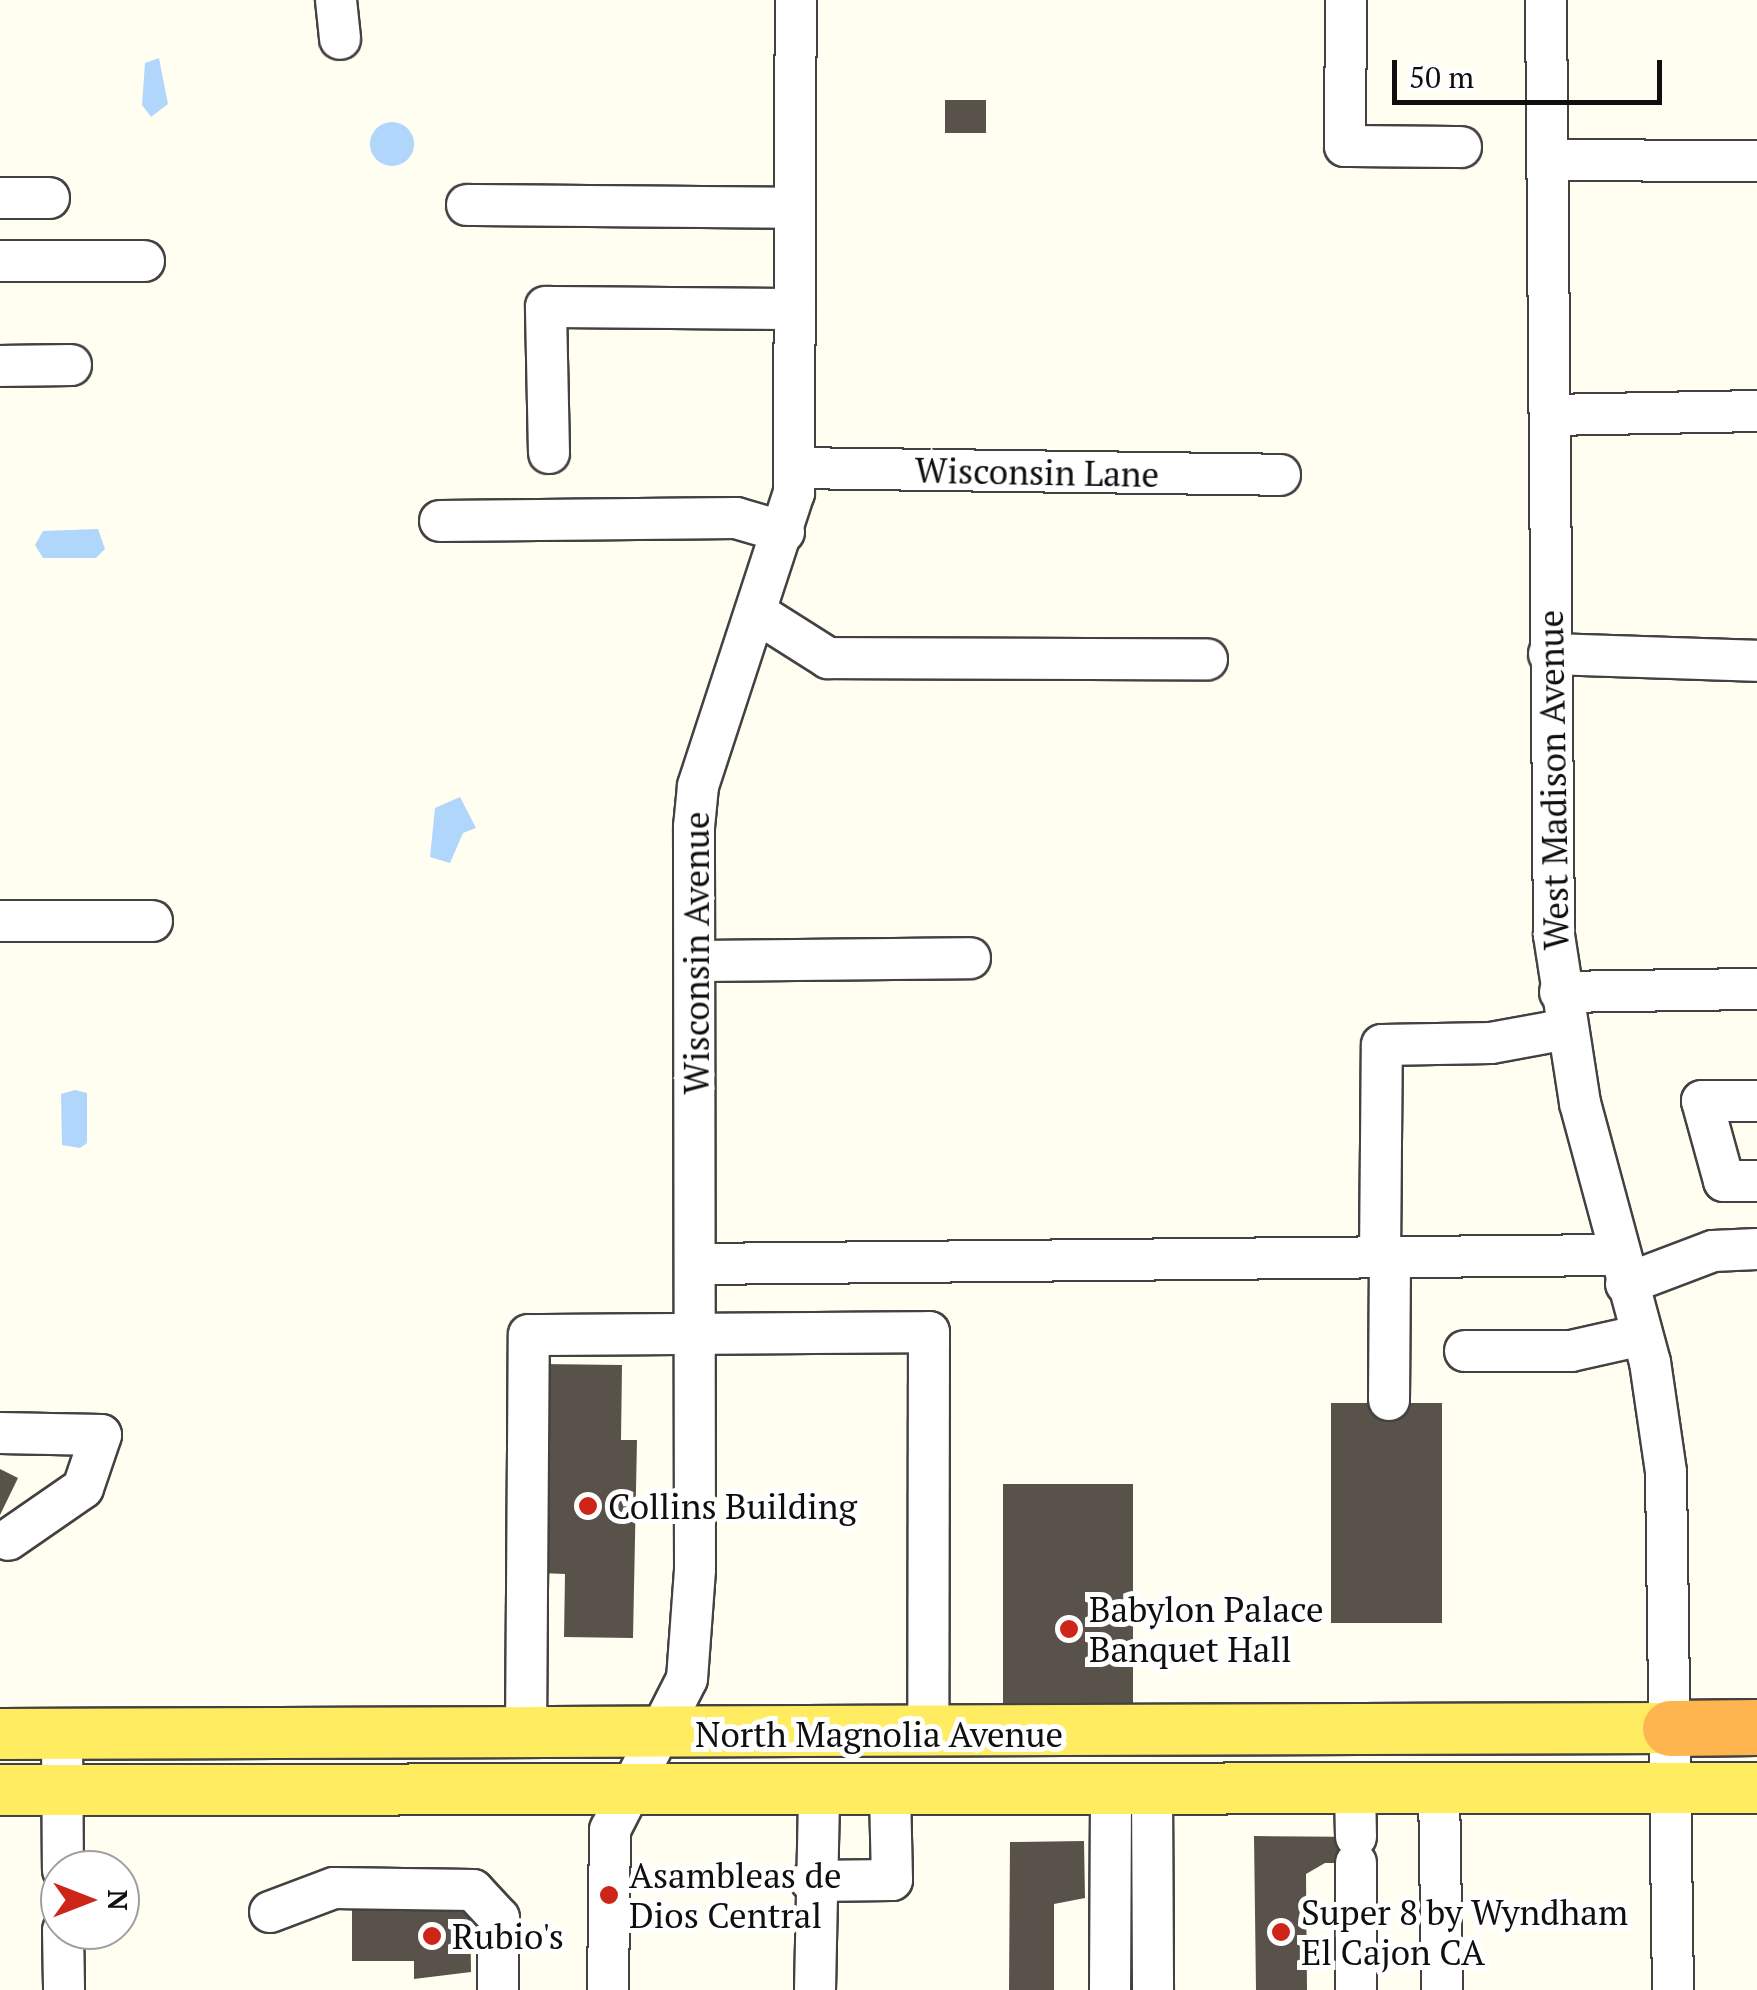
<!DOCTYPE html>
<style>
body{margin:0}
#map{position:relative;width:1757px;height:1990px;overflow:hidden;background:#fffef1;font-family:"PT Serif",serif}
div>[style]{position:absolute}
.water>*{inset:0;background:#b0d6fc}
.round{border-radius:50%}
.building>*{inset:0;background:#59524a;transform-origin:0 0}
.roads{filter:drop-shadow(2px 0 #424242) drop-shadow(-2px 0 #424242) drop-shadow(0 2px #424242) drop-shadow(0 -2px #424242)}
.minor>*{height:40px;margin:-20px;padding:0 20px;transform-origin:20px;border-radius:20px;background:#fff}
.major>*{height:50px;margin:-25px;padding:0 25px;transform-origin:25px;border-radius:25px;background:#ffec61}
.highway>*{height:55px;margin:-27.5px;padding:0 27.5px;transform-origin:27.5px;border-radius:27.5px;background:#ffb54f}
.dots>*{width:28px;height:28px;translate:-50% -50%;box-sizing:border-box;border:5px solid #fff;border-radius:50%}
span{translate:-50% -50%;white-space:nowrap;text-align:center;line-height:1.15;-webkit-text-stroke:10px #fff;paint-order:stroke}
.street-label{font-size:35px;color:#0f0f0f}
.poi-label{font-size:35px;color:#0f0f0f}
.left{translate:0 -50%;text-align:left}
.north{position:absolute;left:40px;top:1850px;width:100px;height:100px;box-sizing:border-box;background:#fff;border:2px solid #9f9f9f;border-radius:50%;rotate:90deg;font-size:28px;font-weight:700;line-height:40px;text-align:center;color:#0f0f0f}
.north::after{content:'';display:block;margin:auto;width:35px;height:45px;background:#cd2619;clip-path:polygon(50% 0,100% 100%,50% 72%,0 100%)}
.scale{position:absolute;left:1392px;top:60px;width:270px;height:45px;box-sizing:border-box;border:5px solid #0f0f0f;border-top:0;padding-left:12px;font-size:30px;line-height:35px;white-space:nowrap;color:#0f0f0f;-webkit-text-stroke:8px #fff;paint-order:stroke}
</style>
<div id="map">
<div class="water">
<div style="clip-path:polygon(159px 58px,168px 104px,151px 117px,142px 105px,145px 63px)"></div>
<div class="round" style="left:370px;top:122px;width:44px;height:44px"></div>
<div style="clip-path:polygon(98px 529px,105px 549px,96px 558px,43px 558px,35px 545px,43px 531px)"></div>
<div style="clip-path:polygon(460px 797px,476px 828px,463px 833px,450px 863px,430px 857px,435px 808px)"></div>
<div style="clip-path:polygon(75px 1090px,87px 1093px,87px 1143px,80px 1148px,62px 1145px,61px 1094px)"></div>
</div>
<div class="building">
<div style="left:945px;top:100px;width:41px;height:33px"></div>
<div style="clip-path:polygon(542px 1364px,622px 1365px,621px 1440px,637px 1440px,633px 1638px,564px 1637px,565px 1574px,540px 1573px)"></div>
<div style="left:1442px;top:1403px;width:220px;height:111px;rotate:90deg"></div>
<div style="clip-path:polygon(0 1469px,18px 1478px,0 1515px)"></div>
<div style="left:1133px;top:1484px;width:219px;height:130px;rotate:90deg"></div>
<div style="clip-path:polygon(1254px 1836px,1370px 1837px,1373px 1863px,1325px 1863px,1306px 1874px,1307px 1990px,1256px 1990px)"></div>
<div style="clip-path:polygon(1084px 1841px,1085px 1898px,1054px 1904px,1054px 1990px,1009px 1990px,1010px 1842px)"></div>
<div style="clip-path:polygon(352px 1898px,470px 1898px,471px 1972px,414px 1979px,414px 1961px,352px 1961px)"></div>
</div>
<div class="roads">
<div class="minor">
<div style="left:336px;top:0;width:39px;rotate:84deg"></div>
<div style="left:1346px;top:0;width:146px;rotate:90.4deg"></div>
<div style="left:1345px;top:146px;width:116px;rotate:0.5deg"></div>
<div style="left:1546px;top:0;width:935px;rotate:89.51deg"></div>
<div style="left:1554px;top:935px;width:170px;rotate:81.2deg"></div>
<div style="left:1580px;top:1103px;width:268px;rotate:74.9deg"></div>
<div style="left:1650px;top:1362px;width:111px;rotate:81.7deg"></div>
<div style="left:1666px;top:1472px;width:518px;rotate:89.23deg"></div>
<div style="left:1547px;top:160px;width:210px;rotate:0.3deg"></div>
<div style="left:0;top:198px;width:49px"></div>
<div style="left:467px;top:205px;width:328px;rotate:0.5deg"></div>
<div style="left:0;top:261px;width:144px"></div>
<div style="left:0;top:366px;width:71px;rotate:-0.8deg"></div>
<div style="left:1550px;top:415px;width:207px;rotate:-1.1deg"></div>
<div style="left:549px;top:453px;width:146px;rotate:-91.2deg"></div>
<div style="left:546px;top:307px;width:249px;rotate:0.5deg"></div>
<div style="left:794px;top:468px;width:486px;rotate:0.8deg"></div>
<div style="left:440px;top:521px;width:296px;rotate:-0.6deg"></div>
<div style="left:736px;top:518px;width:50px;rotate:16.3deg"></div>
<div style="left:757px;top:613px;width:84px;rotate:32.4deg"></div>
<div style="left:828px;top:658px;width:379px;rotate:0.2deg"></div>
<div style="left:1549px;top:654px;width:208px;rotate:1.9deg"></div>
<div style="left:0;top:921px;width:152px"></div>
<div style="left:695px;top:961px;width:275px;rotate:-0.6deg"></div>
<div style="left:1560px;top:992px;width:197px;rotate:-0.9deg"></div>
<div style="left:1757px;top:1101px;width:55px;rotate:180deg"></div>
<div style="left:1702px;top:1101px;width:83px;rotate:74.6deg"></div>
<div style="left:1724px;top:1181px;width:33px"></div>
<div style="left:1380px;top:1257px;width:212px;rotate:-89.5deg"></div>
<div style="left:1382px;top:1045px;width:109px;rotate:-1.1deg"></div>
<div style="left:1491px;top:1043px;width:77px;rotate:-10.4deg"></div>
<div style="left:695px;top:1264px;width:922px;rotate:-0.56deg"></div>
<div style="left:1626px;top:1284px;width:93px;rotate:-20.8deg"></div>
<div style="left:1713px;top:1251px;width:44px;rotate:-2.6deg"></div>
<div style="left:1465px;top:1351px;width:106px"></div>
<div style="left:1571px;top:1351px;width:73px;rotate:-12.7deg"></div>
<div style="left:1389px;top:1400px;width:143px;rotate:-89.6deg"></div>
<div style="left:0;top:1433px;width:101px;rotate:1.1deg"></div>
<div style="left:101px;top:1435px;width:56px;rotate:108.8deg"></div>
<div style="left:83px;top:1488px;width:91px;rotate:145.3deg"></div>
<div style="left:62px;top:1735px;width:135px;rotate:89.6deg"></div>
<div style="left:526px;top:1735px;width:400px;rotate:-89.6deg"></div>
<div style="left:529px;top:1335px;width:400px;rotate:-0.4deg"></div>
<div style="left:929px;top:1332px;width:402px;rotate:90.1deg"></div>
<div style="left:1439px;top:1788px;width:202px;rotate:89.1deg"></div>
<div style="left:1355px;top:1789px;width:48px;rotate:88.8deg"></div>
<div style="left:1152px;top:1790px;width:200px;rotate:89.7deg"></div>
<div style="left:1356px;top:1863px;width:127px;rotate:90deg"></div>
<div style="left:811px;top:1881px;width:81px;rotate:-0.7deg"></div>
<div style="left:892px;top:1880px;width:89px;rotate:-91.3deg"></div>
<div style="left:270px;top:1912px;width:68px;rotate:-20.6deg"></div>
<div style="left:334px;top:1888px;width:139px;rotate:0.8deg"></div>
<div style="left:473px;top:1890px;width:38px;rotate:47deg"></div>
<div style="left:499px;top:1918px;width:72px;rotate:90.8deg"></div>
<div style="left:63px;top:1930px;width:60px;rotate:89deg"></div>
<div style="left:608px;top:1990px;width:160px;rotate:-89.3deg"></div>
<div style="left:610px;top:1830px;width:169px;rotate:-63deg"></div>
<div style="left:687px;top:1679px;width:110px;rotate:-85.8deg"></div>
<div style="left:695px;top:1569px;width:742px;rotate:-90.08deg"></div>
<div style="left:694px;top:827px;width:41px;rotate:-84.4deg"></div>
<div style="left:698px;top:786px;width:308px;rotate:-71.9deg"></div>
<div style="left:794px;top:493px;width:493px;rotate:-89.8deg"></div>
<div style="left:815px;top:1990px;width:199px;rotate:-88.8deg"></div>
<div style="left:1110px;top:1990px;width:200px;rotate:-89.7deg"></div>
</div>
<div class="major">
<div style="left:0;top:1734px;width:1670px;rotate:-0.21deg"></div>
<div style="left:0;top:1790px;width:1757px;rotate:-0.07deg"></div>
</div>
<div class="highway">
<div style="left:1670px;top:1728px;width:87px;rotate:-0.7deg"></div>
</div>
</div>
<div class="dots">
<div style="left:588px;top:1506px;background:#cd2619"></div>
<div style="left:1069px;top:1629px;background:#cd2619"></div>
<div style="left:609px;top:1895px;background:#cd2619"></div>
<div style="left:1281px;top:1932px;background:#cd2619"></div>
<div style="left:432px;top:1936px;background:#cd2619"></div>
</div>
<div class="street-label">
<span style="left:1037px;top:472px;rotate:1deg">Wisconsin Lane</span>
<span style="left:1553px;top:780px;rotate:-91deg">West Madison Avenue</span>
<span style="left:696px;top:953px;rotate:-90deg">Wisconsin Avenue</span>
<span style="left:879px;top:1734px">North Magnolia Avenue</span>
</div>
<div class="poi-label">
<span class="left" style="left:608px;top:1506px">Collins Building</span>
<span class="left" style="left:1089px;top:1629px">Babylon Palace<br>Banquet Hall</span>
<span class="left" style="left:629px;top:1895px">Asambleas de<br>Dios Central</span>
<span class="left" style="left:1301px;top:1932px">Super 8 by Wyndham<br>El Cajon CA</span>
<span class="left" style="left:452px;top:1936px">Rubio's</span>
</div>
<div class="north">N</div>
<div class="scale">50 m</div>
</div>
